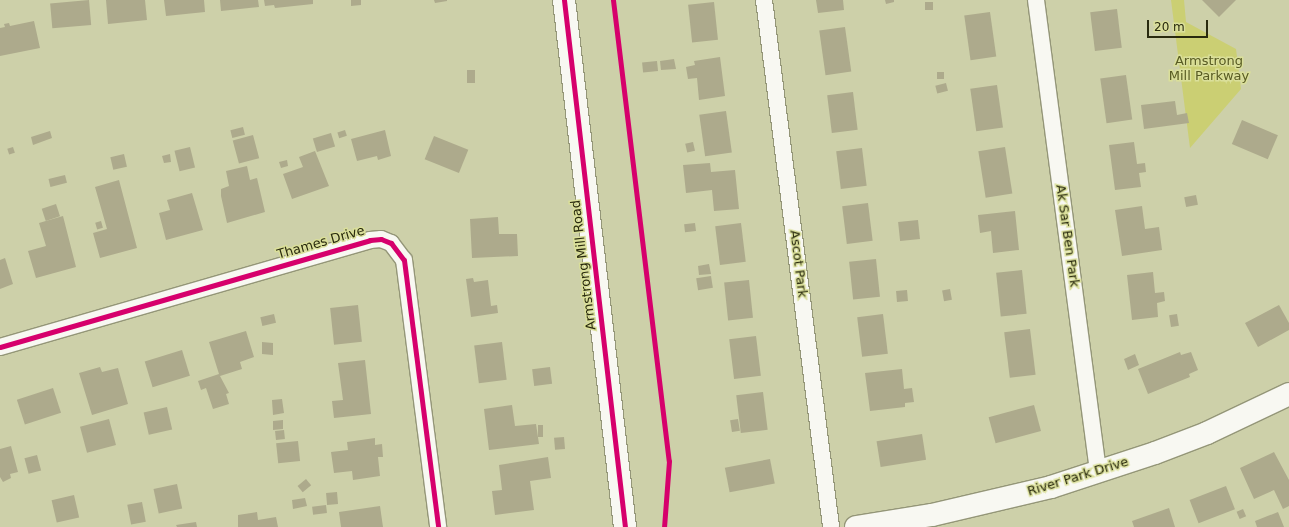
<!DOCTYPE html>
<style>
body{margin:0}
#map{position:relative;width:1289px;height:527px;overflow:hidden;background:#cdd0a9;font-family:"DejaVu Sans",sans-serif}
div>[style]{position:absolute}
.green>*{inset:0;background:#cbcf73}
.building>*{inset:0;background:#adaa8c;transform-origin:0 0}
.roads{filter:drop-shadow(1px 0 #949678) drop-shadow(-1px 0 #949678) drop-shadow(0 1px #949678) drop-shadow(0 -1px #949678)}
.street>*{height:16px;margin:-8px;padding:0 8px;transform-origin:8px;border-radius:8px;background:#f8f8f2}
.secondary>*{height:22px;margin:-11px;padding:0 11px;transform-origin:11px;border-radius:11px;background:#f8f8f2}
.cycleway>*{height:5px;margin:-2.5px;padding:0 2.5px;transform-origin:2.5px;border-radius:2.5px;background:#d6006c}
span{translate:-50% -50%;white-space:nowrap;text-align:center;line-height:1.15;-webkit-text-stroke:3px #dadf9a;paint-order:stroke}
.park-label{font-size:13px;color:#585b23}
.street-label{font-size:13px;color:#292a0e}
.scale{position:absolute;left:1147px;top:20px;width:61px;height:18px;box-sizing:border-box;border:2px solid #292a0e;border-top:0;padding-left:5px;font-size:12px;line-height:14px;white-space:nowrap;color:#292a0e;-webkit-text-stroke:3px #dadf9a;paint-order:stroke}
</style>
<div id="map">
<div class="green">
<div style="clip-path:polygon(1171px 0,1184px 0,1186px 22px,1236px 49px,1241px 89px,1190px 148px)"></div>
</div>
<div class="building">
<div style="left:89px;top:0;width:25px;height:39px;rotate:85deg"></div>
<div style="clip-path:polygon(106px 0,145px 0,147px 20px,108px 24px)"></div>
<div style="clip-path:polygon(164px 0,204px 0,205px 12px,166px 16px)"></div>
<div style="clip-path:polygon(220px 0,258px 0,259px 7px,221px 11px)"></div>
<div style="clip-path:polygon(264px 0,313px 0,313px 4px,275px 8px,274px 5px,265px 6px)"></div>
<div style="clip-path:polygon(351px 0,361px 0,361px 5px,351px 6px)"></div>
<div style="clip-path:polygon(434px 0,447px 0,447px 1px,435px 3px)"></div>
<div style="clip-path:polygon(816px 0,843px 0,844px 10px,818px 13px)"></div>
<div style="clip-path:polygon(885px 0,894px 0,894px 2px,886px 4px)"></div>
<div style="clip-path:polygon(1202px 0,1236px 0,1219px 17px)"></div>
<div style="left:714px;top:2px;width:38px;height:26px;rotate:84deg"></div>
<div style="left:925px;top:2px;width:8px;height:8px"></div>
<div style="left:1117px;top:9px;width:39px;height:27px;rotate:83deg"></div>
<div style="left:990px;top:12px;width:45px;height:26px;rotate:82deg"></div>
<div style="clip-path:polygon(34px 21px,40px 48px,0 56px,0 28px,5px 27px,4px 24px,9px 23px,10px 26px)"></div>
<div style="left:845px;top:27px;width:45px;height:26px;rotate:82deg"></div>
<div style="clip-path:polygon(720px 57px,725px 96px,699px 100px,697px 78px,688px 79px,686px 67px,695px 65px,694px 61px)"></div>
<div style="clip-path:polygon(674px 59px,676px 69px,661px 70px,660px 61px)"></div>
<div style="left:657px;top:61px;width:10px;height:15px;rotate:84deg"></div>
<div style="left:467px;top:70px;width:8px;height:13px"></div>
<div style="left:937px;top:72px;width:7px;height:7px"></div>
<div style="left:1126px;top:75px;width:45px;height:26px;rotate:82deg"></div>
<div style="left:946px;top:83px;width:8px;height:11px;rotate:76deg"></div>
<div style="left:997px;top:85px;width:43px;height:27px;rotate:82deg"></div>
<div style="left:853px;top:92px;width:38px;height:26px;rotate:83deg"></div>
<div style="clip-path:polygon(1175px 101px,1177px 115px,1187px 113px,1189px 123px,1144px 129px,1141px 105px)"></div>
<div style="left:726px;top:111px;width:42px;height:27px;rotate:82deg"></div>
<div style="left:1242px;top:120px;width:39px;height:26px;rotate:23deg"></div>
<div style="left:243px;top:127px;width:8px;height:13px;rotate:76deg"></div>
<div style="left:345px;top:130px;width:6px;height:8px;rotate:72deg"></div>
<div style="clip-path:polygon(385px 130px,391px 156px,378px 160px,377px 156px,357px 161px,351px 139px)"></div>
<div style="clip-path:polygon(50px 131px,52px 138px,33px 145px,31px 137px)"></div>
<div style="left:331px;top:133px;width:14px;height:19px;rotate:73deg"></div>
<div style="left:253px;top:135px;width:24px;height:21px;rotate:75deg"></div>
<div style="left:434px;top:136px;width:37px;height:25px;rotate:22deg"></div>
<div style="left:693px;top:142px;width:9px;height:8px;rotate:77deg"></div>
<div style="clip-path:polygon(1134px 142px,1137px 164px,1145px 163px,1146px 172px,1139px 173px,1141px 187px,1115px 190px,1109px 145px)"></div>
<div style="left:13px;top:147px;width:6px;height:6px;rotate:72deg"></div>
<div style="left:190px;top:147px;width:21px;height:16px;rotate:76deg"></div>
<div style="left:1005px;top:147px;width:47px;height:27px;rotate:81deg"></div>
<div style="left:862px;top:148px;width:38px;height:26px;rotate:83deg"></div>
<div style="clip-path:polygon(315px 151px,329px 186px,292px 199px,283px 174px,303px 167px,299px 157px)"></div>
<div style="left:124px;top:154px;width:13px;height:14px;rotate:77deg"></div>
<div style="clip-path:polygon(170px 154px,171px 162px,164px 163px,162px 156px)"></div>
<div style="clip-path:polygon(287px 160px,288px 166px,281px 168px,279px 162px)"></div>
<div style="clip-path:polygon(710px 163px,711px 172px,735px 170px,739px 209px,714px 211px,712px 190px,686px 193px,683px 165px)"></div>
<div style="clip-path:polygon(247px 166px,250px 180px,257px 178px,265px 212px,227px 223px,221px 196px,221px 189px,229px 186px,226px 171px)"></div>
<div style="left:65px;top:175px;width:8px;height:17px;rotate:76deg"></div>
<div style="clip-path:polygon(119px 180px,137px 248px,100px 258px,93px 233px,107px 229px,95px 187px)"></div>
<div style="clip-path:polygon(192px 193px,203px 230px,166px 240px,159px 213px,170px 210px,167px 200px)"></div>
<div style="left:1196px;top:195px;width:10px;height:12px;rotate:79deg"></div>
<div style="left:868px;top:203px;width:38px;height:26px;rotate:83deg"></div>
<div style="left:56px;top:204px;width:13px;height:15px;rotate:72deg"></div>
<div style="clip-path:polygon(1142px 206px,1145px 229px,1159px 227px,1162px 250px,1122px 256px,1115px 210px)"></div>
<div style="clip-path:polygon(1015px 211px,1019px 250px,993px 253px,991px 231px,980px 233px,978px 215px)"></div>
<div style="clip-path:polygon(63px 216px,76px 267px,36px 278px,28px 251px,46px 246px,39px 223px)"></div>
<div style="clip-path:polygon(498px 217px,499px 234px,517px 234px,518px 256px,472px 258px,470px 219px)"></div>
<div style="left:918px;top:220px;width:19px;height:20px;rotate:84deg"></div>
<div style="left:101px;top:221px;width:7px;height:6px;rotate:74deg"></div>
<div style="left:695px;top:223px;width:8px;height:11px;rotate:83deg"></div>
<div style="left:741px;top:223px;width:39px;height:26px;rotate:83deg"></div>
<div style="clip-path:polygon(5px 258px,13px 284px,0 289px,0 260px)"></div>
<div style="left:876px;top:259px;width:38px;height:27px;rotate:84deg"></div>
<div style="clip-path:polygon(709px 264px,711px 274px,699px 275px,698px 266px)"></div>
<div style="left:1022px;top:270px;width:44px;height:26px;rotate:84deg"></div>
<div style="clip-path:polygon(1153px 272px,1155px 293px,1164px 292px,1165px 301px,1157px 303px,1158px 317px,1132px 320px,1127px 275px)"></div>
<div style="left:711px;top:276px;width:12px;height:15px;rotate:81deg"></div>
<div style="clip-path:polygon(473px 278px,474px 282px,488px 280px,491px 306px,497px 305px,498px 313px,471px 317px,466px 279px)"></div>
<div style="left:749px;top:280px;width:38px;height:25px;rotate:84deg"></div>
<div style="left:950px;top:289px;width:11px;height:8px;rotate:80deg"></div>
<div style="left:907px;top:290px;width:11px;height:11px;rotate:85deg"></div>
<div style="left:358px;top:305px;width:37px;height:28px;rotate:84deg"></div>
<div style="clip-path:polygon(1279px 305px,1289px 323px,1289px 330px,1258px 347px,1245px 323px)"></div>
<div style="left:274px;top:314px;width:9px;height:14px;rotate:77deg"></div>
<div style="left:883px;top:314px;width:40px;height:26px;rotate:83deg"></div>
<div style="left:1177px;top:314px;width:12px;height:8px;rotate:81deg"></div>
<div style="left:1030px;top:329px;width:46px;height:26px;rotate:83deg"></div>
<div style="clip-path:polygon(246px 331px,254px 357px,240px 362px,242px 369px,220px 376px,229px 393px,226px 394px,229px 404px,213px 409px,206px 388px,201px 390px,198px 381px,219px 374px,209px 342px)"></div>
<div style="left:756px;top:336px;width:40px;height:27px;rotate:83deg"></div>
<div style="clip-path:polygon(262px 342px,273px 343px,273px 355px,262px 354px)"></div>
<div style="left:502px;top:342px;width:38px;height:28px;rotate:83deg"></div>
<div style="left:182px;top:350px;width:27px;height:39px;rotate:73deg"></div>
<div style="clip-path:polygon(1180px 352px,1181px 355px,1191px 352px,1198px 370px,1189px 374px,1190px 377px,1148px 394px,1138px 369px)"></div>
<div style="clip-path:polygon(1135px 354px,1139px 365px,1128px 370px,1124px 359px)"></div>
<div style="clip-path:polygon(365px 360px,371px 414px,334px 418px,332px 401px,343px 400px,338px 363px)"></div>
<div style="clip-path:polygon(100px 367px,102px 372px,118px 368px,128px 404px,92px 415px,79px 373px)"></div>
<div style="left:550px;top:367px;width:17px;height:18px;rotate:83deg"></div>
<div style="clip-path:polygon(902px 369px,904px 389px,912px 388px,914px 402px,905px 403px,905px 407px,870px 411px,865px 373px)"></div>
<div style="left:53px;top:388px;width:26px;height:38px;rotate:72deg"></div>
<div style="left:763px;top:392px;width:38px;height:27px;rotate:83deg"></div>
<div style="clip-path:polygon(282px 399px,284px 413px,273px 415px,272px 400px)"></div>
<div style="clip-path:polygon(512px 405px,515px 426px,536px 424px,539px 444px,489px 450px,484px 409px)"></div>
<div style="left:1034px;top:405px;width:27px;height:47px;rotate:75deg"></div>
<div style="left:167px;top:407px;width:23px;height:24px;rotate:77deg"></div>
<div style="left:109px;top:419px;width:27px;height:30px;rotate:75deg"></div>
<div style="left:738px;top:419px;width:12px;height:8px;rotate:81deg"></div>
<div style="clip-path:polygon(283px 420px,283px 429px,273px 430px,273px 421px)"></div>
<div style="left:538px;top:425px;width:5px;height:12px"></div>
<div style="left:284px;top:430px;width:9px;height:9px;rotate:84deg"></div>
<div style="left:922px;top:434px;width:26px;height:46px;rotate:81deg"></div>
<div style="left:564px;top:437px;width:12px;height:10px;rotate:85deg"></div>
<div style="clip-path:polygon(375px 438px,375px 445px,382px 444px,383px 457px,378px 457px,380px 476px,353px 480px,352px 471px,334px 473px,331px 452px,348px 450px,347px 442px)"></div>
<div style="left:298px;top:441px;width:20px;height:22px;rotate:84deg"></div>
<div style="clip-path:polygon(11px 446px,18px 472px,10px 474px,11px 478px,3px 482px,0 477px,0 449px)"></div>
<div style="clip-path:polygon(1274px 452px,1289px 480px,1289px 506px,1283px 509px,1274px 490px,1254px 499px,1240px 468px)"></div>
<div style="left:37px;top:455px;width:16px;height:13px;rotate:75deg"></div>
<div style="clip-path:polygon(548px 457px,551px 478px,530px 481px,534px 510px,495px 515px,492px 491px,502px 490px,499px 465px)"></div>
<div style="left:770px;top:459px;width:25px;height:46px;rotate:79deg"></div>
<div style="left:306px;top:479px;width:8px;height:11px;rotate:50deg"></div>
<div style="left:177px;top:484px;width:25px;height:24px;rotate:78deg"></div>
<div style="left:1226px;top:486px;width:25px;height:39px;rotate:69deg"></div>
<div style="left:337px;top:492px;width:12px;height:11px;rotate:85deg"></div>
<div style="left:74px;top:495px;width:23px;height:23px;rotate:77deg"></div>
<div style="clip-path:polygon(305px 498px,307px 506px,293px 509px,292px 500px)"></div>
<div style="left:142px;top:502px;width:20px;height:15px;rotate:79deg"></div>
<div style="left:326px;top:505px;width:8px;height:14px;rotate:83deg"></div>
<div style="clip-path:polygon(380px 506px,383px 527px,341px 527px,339px 512px)"></div>
<div style="clip-path:polygon(1169px 508px,1175px 527px,1134px 527px,1132px 521px)"></div>
<div style="left:1243px;top:509px;width:8px;height:7px;rotate:67deg"></div>
<div style="clip-path:polygon(257px 512px,258px 520px,276px 517px,278px 527px,238px 527px,238px 515px)"></div>
<div style="clip-path:polygon(1278px 512px,1284px 527px,1257px 527px,1255px 521px)"></div>
<div style="clip-path:polygon(196px 522px,197px 527px,177px 527px,176px 525px)"></div>
</div>
<div class="roads">
<div class="street">
<div style="left:764px;top:0;width:531px;rotate:82.75deg"></div>
<div style="left:1036px;top:0;width:475px;rotate:82.5deg"></div>
<div style="left:0;top:347px;width:385px;rotate:-16.1deg"></div>
<div style="left:370px;top:240px;width:11px;rotate:-5deg"></div>
<div style="left:381px;top:239px;width:11px;rotate:22deg"></div>
<div style="left:391px;top:243px;width:21px;rotate:53deg"></div>
<div style="left:404px;top:260px;width:269px;rotate:82.7deg"></div>
</div>
<div class="secondary">
<div style="left:564px;top:0;width:531px;rotate:83.4deg"></div>
<div style="left:856px;top:527px;width:77px;rotate:-9deg"></div>
<div style="left:932px;top:515px;width:122px;rotate:-13.2deg"></div>
<div style="left:1051px;top:487px;width:109px;rotate:-18.1deg"></div>
<div style="left:1155px;top:453px;width:56px;rotate:-21deg"></div>
<div style="left:1207px;top:433px;width:91px;rotate:-25.4deg"></div>
</div>
</div>
<div class="cycleway">
<div style="left:564px;top:0;width:531px;rotate:83.4deg"></div>
<div style="left:613px;top:0;width:464px;rotate:83.1deg"></div>
<div style="left:669px;top:461px;width:66px;rotate:94.3deg"></div>
<div style="left:0;top:347px;width:385px;rotate:-16.1deg"></div>
<div style="left:370px;top:240px;width:11px;rotate:-5deg"></div>
<div style="left:381px;top:239px;width:11px;rotate:22deg"></div>
<div style="left:391px;top:243px;width:21px;rotate:53deg"></div>
<div style="left:404px;top:260px;width:269px;rotate:82.7deg"></div>
</div>
<div class="park-label">
<span style="left:1209px;top:69px">Armstrong<br>Mill Parkway</span>
</div>
<div class="street-label">
<span style="left:1067px;top:236px;rotate:82deg">Ak Sar Ben Park</span>
<span style="left:321px;top:243px;rotate:-16deg">Thames Drive</span>
<span style="left:798px;top:264px;rotate:83deg">Ascot Park</span>
<span style="left:584px;top:265px;rotate:-97deg">Armstrong Mill Road</span>
<span style="left:1078px;top:477px;rotate:-17deg">River Park Drive</span>
</div>
<div class="scale">20 m</div>
</div>
